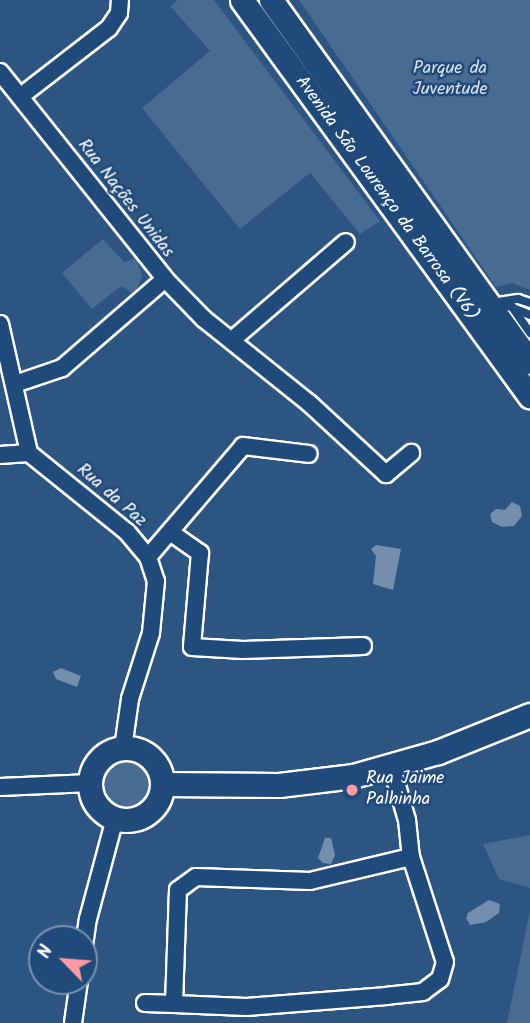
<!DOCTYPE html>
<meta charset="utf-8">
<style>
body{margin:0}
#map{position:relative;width:530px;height:1023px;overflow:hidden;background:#2c5582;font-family:Kalam,sans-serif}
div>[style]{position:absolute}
.green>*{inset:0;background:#486b92}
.round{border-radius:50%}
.water>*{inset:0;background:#748fad}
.roads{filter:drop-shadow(2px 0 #fff) drop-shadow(-2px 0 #fff) drop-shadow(0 2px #fff) drop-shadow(0 -2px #fff)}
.lane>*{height:8px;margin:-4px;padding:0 4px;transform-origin:4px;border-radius:4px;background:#1f4a7a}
.street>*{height:16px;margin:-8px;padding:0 8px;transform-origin:8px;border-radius:8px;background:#1f4a7a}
.secondary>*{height:23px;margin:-11.5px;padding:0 11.5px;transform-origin:11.5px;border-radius:11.5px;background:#1f4a7a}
.secondary>.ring{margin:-11.5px;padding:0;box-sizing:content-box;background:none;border:23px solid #1f4a7a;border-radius:50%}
.dots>*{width:19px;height:19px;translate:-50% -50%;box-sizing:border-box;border:4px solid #1f4a7a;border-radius:50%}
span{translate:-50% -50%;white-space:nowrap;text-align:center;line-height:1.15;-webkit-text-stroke:5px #1f4a7a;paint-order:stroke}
.park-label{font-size:18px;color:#dae1e9}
.street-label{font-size:18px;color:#fff}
.poi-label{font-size:18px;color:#fff}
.left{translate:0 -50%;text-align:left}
.north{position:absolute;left:28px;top:925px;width:70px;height:70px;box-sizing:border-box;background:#1f4a7a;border:2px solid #7992af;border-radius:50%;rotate:295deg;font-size:19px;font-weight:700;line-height:28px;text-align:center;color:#fff}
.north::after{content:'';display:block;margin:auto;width:24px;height:32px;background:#ff9aa2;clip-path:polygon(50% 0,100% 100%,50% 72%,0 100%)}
</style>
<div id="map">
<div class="green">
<div style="clip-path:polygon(178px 0,214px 0,380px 221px,360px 234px,310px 173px,240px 229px,142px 108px,210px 51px,170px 6px)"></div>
<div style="clip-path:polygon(299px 0,530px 0,530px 290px,512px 283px,496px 287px)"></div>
<div style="clip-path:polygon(103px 239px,124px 262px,136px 258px,142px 276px,136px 290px,131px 292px,121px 286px,92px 309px,62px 273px)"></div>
<div class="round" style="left:103px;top:759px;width:50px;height:50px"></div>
<div style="clip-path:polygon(530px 835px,530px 888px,499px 879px,483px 844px)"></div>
<div style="clip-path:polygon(530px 911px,530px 1023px,507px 1023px)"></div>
</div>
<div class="water">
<div style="clip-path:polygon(512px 502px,520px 506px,522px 516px,514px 526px,502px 527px,492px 522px,490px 514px,496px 509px,505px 510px)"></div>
<div style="clip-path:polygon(376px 545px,401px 549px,393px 590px,373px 584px,376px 556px,371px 549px)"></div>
<div style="clip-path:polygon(61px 668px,81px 676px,77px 687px,56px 679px,53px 672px)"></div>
<div style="clip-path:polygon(325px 838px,331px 838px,335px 855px,331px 864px,323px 863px,318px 858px)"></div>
<div style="clip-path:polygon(489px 900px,500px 904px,499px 913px,486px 922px,470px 925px,466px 918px,468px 913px)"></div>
</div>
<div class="roads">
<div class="lane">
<div style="left:498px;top:302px;width:20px;rotate:-9deg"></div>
<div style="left:518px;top:299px;width:13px;rotate:18deg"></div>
<div style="left:494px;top:304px;width:18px;rotate:9deg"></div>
<div style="left:512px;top:307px;width:32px;rotate:55deg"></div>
<div style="left:513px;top:308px;width:18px;rotate:22deg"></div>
</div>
<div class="street">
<div style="left:0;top:72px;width:265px;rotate:51.4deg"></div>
<div style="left:165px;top:279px;width:56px;rotate:45.7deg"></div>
<div style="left:204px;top:319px;width:134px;rotate:38.7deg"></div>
<div style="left:309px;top:403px;width:105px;rotate:42.7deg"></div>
<div style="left:386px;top:474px;width:33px;rotate:-40deg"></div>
<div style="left:21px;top:96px;width:111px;rotate:-37.7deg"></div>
<div style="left:109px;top:28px;width:18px;rotate:-56deg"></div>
<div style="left:119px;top:13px;width:13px;rotate:-86deg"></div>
<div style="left:0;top:324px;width:132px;rotate:77.3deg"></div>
<div style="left:29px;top:453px;width:126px;rotate:38.9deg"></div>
<div style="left:127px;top:532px;width:33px;rotate:50deg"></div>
<div style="left:148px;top:557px;width:25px;rotate:72deg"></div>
<div style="left:156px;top:581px;width:52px;rotate:95.5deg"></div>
<div style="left:151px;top:633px;width:69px;rotate:107.7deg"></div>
<div style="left:130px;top:699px;width:49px;rotate:98.1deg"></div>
<div style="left:232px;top:340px;width:150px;rotate:-40.7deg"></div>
<div style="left:15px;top:384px;width:50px;rotate:-18.8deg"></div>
<div style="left:62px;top:368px;width:136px;rotate:-40.8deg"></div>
<div style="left:0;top:455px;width:29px;rotate:-4deg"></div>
<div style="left:170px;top:532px;width:37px;rotate:35deg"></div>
<div style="left:200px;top:553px;width:94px;rotate:94.9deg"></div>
<div style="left:192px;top:647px;width:51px;rotate:3.4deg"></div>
<div style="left:243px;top:650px;width:120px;rotate:-1.9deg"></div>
<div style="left:148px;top:557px;width:146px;rotate:-49.4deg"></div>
<div style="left:243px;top:446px;width:66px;rotate:6.9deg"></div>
<div style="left:391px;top:765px;width:57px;rotate:73.8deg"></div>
<div style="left:407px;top:820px;width:37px;rotate:84deg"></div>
<div style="left:411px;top:857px;width:110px;rotate:72.1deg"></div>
<div style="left:445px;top:962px;width:18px;rotate:106deg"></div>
<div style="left:440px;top:979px;width:21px;rotate:143deg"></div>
<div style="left:423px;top:992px;width:36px;rotate:174deg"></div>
<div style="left:387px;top:996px;width:141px;rotate:175.5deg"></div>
<div style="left:246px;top:1007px;width:72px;rotate:-177.6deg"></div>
<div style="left:174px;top:1004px;width:114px;rotate:-88deg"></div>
<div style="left:178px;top:890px;width:22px;rotate:-36deg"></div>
<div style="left:196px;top:877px;width:114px;rotate:2deg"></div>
<div style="left:310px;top:881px;width:104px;rotate:-13.4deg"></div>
<div style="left:0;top:787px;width:91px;rotate:-2.5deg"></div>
<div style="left:84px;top:946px;width:27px;rotate:-82deg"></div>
<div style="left:88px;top:919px;width:105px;rotate:-75deg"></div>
<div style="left:145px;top:1003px;width:29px;rotate:2deg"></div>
<div style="left:73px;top:1023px;width:42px;rotate:-81.9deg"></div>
</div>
<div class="secondary">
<div style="left:242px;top:0;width:490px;rotate:54deg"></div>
<div style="left:271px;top:0;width:445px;rotate:54.4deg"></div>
<div class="ring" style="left:90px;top:748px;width:49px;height:49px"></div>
<div style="left:162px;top:784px;width:117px;rotate:0.5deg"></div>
<div style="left:279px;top:785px;width:75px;rotate:-6.9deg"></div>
<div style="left:353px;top:776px;width:88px;rotate:-15.8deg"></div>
<div style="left:438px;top:752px;width:99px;rotate:-21.9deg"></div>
</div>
</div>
<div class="dots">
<div style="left:352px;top:790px;background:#ff9aa2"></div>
</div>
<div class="park-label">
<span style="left:450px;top:80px">Parque da<br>Juventude</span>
</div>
<div class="street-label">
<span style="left:125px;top:199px;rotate:52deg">Rua Nações Unidas</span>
<span style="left:386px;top:199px;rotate:54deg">Avenida São Lourenço da Barrosa (V6)</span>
<span style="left:111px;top:496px;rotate:41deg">Rua da Paz</span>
</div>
<div class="poi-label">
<span class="left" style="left:366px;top:790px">Rua Jaime<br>Palhinha</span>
</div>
<div class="north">N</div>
</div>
